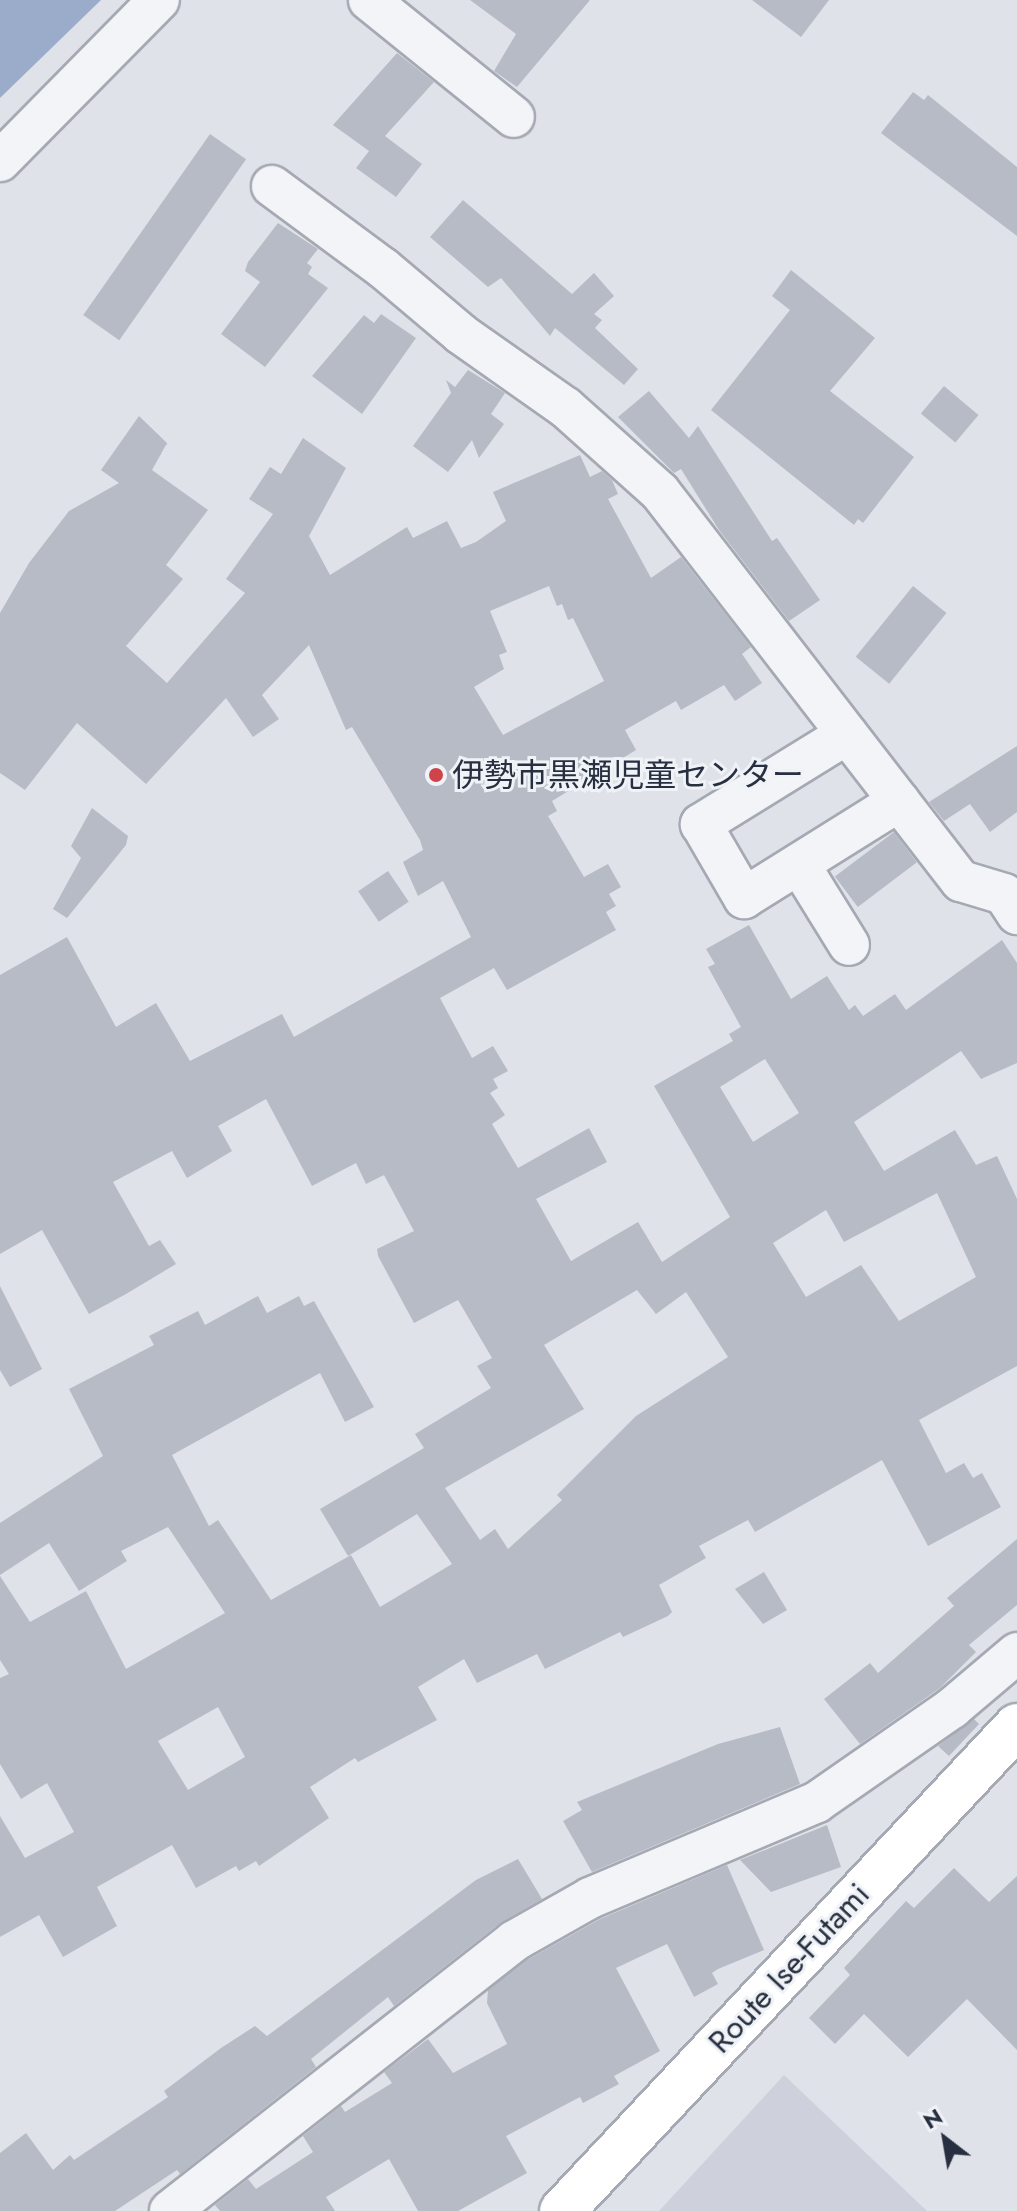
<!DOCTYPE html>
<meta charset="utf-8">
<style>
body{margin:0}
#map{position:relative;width:1017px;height:2211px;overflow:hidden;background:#e0e2e9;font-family:Jost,"Noto Sans JP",sans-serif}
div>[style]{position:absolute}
.built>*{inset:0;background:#ced1db}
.water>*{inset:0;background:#9aacc9}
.building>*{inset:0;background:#b7bbc6;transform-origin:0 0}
.roads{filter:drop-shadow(2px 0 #a5a9b3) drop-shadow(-2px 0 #a5a9b3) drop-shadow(0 2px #a5a9b3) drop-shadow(0 -2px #a5a9b3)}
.minor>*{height:40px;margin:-20px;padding:0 20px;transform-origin:20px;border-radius:20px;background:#f2f4f7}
.major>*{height:44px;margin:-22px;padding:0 22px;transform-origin:22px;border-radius:22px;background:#fff}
.dots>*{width:22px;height:22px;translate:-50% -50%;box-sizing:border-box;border:4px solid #eff2f6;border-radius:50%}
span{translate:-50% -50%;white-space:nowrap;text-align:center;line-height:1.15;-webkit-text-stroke:6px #eff2f6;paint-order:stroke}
.poi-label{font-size:32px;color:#282f40}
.left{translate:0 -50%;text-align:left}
.street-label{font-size:32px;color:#282f40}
.north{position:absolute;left:905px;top:2099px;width:80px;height:80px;-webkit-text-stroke:6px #eff2f6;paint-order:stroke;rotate:329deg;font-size:22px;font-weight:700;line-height:32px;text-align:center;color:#282f40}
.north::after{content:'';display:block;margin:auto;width:28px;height:36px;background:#282f40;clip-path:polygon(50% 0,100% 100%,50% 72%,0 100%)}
</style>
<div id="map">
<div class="built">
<div style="clip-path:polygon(784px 2075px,927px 2211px,659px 2211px)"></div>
</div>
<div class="water">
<div style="clip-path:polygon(0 0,101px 0,0 98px)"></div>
</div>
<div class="building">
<div style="clip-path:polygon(470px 0,590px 0,517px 87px,494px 71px,516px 34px)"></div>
<div style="clip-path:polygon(752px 0,829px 0,801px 37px)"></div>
<div style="clip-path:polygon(397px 53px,434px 82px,385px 136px,422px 164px,396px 197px,356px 168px,369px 151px,333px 125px)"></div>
<div style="clip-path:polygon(913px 92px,924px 100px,928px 95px,1017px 167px,1017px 236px,881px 133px)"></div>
<div style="left:210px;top:134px;width:44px;height:221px;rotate:35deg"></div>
<div style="clip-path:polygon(463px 200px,572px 294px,594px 273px,614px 296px,594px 314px,602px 320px,595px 328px,638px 369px,624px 385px,555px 328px,550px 336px,501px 278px,488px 287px,430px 237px)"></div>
<div style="clip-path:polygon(278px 223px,318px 249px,307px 263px,312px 267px,308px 274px,328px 288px,265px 367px,221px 334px,260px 282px,245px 271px,248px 262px)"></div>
<div style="clip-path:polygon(791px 270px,875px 338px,830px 391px,914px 457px,863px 523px,858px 519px,854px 525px,711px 410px,790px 310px,772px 296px)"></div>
<div style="clip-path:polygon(381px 314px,416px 338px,362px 414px,312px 376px,364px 315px,374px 323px)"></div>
<div style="clip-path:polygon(468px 370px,505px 393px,491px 414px,504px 424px,479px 458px,472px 440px,448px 472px,413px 446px,451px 393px,446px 380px,455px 387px)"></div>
<div style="left:944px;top:386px;width:45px;height:36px;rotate:40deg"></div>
<div style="clip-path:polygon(649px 391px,689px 438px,698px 426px,772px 541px,777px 538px,820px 600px,789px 621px,719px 530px,681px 469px,674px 473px,618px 417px)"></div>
<div style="clip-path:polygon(evenodd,139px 416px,167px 443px,152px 470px,208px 510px,166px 565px,183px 579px,126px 646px,167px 683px,245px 593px,226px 579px,273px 514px,249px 499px,270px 467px,281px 474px,303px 438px,346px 468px,309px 536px,330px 575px,407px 527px,413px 538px,447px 521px,461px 548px,476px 542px,506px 521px,493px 492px,580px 455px,590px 477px,602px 471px,612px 480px,618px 494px,608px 499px,651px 578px,681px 557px,751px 647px,742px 654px,762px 683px,735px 701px,724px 685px,681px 710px,676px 701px,625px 730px,636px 750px,552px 801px,557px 811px,548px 816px,584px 877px,608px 864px,621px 887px,609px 894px,616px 906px,606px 912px,616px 930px,507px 990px,494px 968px,440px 998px,472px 1058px,493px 1046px,508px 1071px,493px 1079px,498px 1088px,490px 1093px,505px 1115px,492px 1124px,518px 1168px,589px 1128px,607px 1162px,536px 1199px,571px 1261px,638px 1222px,662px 1262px,730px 1217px,654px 1086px,733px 1041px,729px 1034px,741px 1027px,708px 967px,715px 964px,706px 949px,749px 925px,791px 999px,827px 976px,849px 1010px,855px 1005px,863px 1016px,895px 994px,906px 1010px,1002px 940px,1017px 963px,1017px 1063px,981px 1079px,961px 1051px,854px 1122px,884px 1171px,955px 1130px,976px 1165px,997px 1156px,1017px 1199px,1017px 1366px,919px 1420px,946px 1473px,964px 1463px,973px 1478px,982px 1473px,1001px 1507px,928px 1546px,882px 1460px,755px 1532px,748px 1520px,699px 1546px,706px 1558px,659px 1585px,672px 1612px,668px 1616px,623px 1637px,620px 1632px,545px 1669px,537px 1654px,477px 1683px,464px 1659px,418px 1687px,437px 1720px,358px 1762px,355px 1758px,310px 1787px,329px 1818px,259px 1866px,256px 1861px,239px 1871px,236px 1866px,196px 1888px,172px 1845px,97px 1887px,117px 1926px,63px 1957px,39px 1915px,0 1937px,0 1816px,25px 1858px,74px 1832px,47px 1783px,21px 1799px,0 1764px,0 1678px,9px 1674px,0 1660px,0 1576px,30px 1622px,86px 1591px,126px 1669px,225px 1613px,168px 1527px,121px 1551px,127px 1561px,79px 1591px,49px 1543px,0 1575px,0 1523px,103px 1456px,69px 1389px,154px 1345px,149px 1336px,198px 1311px,205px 1325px,258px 1296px,267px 1313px,299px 1296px,304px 1306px,314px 1301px,374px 1407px,345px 1422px,320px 1373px,172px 1455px,209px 1526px,218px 1520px,271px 1600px,351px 1555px,380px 1607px,452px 1564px,417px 1514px,348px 1556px,320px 1509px,424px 1448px,415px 1434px,491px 1388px,477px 1366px,492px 1358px,458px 1300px,414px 1323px,378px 1256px,377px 1249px,414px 1231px,384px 1175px,366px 1184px,356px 1163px,312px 1186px,266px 1099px,218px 1126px,232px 1151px,187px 1178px,172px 1151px,113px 1182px,149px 1246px,160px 1240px,176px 1264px,126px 1294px,89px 1314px,42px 1230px,0 1254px,0 975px,67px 937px,116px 1027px,156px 1003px,190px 1061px,282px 1014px,294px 1037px,471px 937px,443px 881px,418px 896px,403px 862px,423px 850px,420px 840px,352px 727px,346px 730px,309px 645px,262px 695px,279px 719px,253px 737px,226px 698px,146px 784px,77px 723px,25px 790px,0 773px,0 613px,29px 563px,69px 511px,119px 483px,101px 470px,139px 416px,549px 586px,557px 606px,562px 604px,568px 620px,573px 618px,604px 681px,503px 735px,474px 687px,504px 669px,499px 655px,507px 652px,490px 611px,549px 586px,139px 416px,765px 1059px,799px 1113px,753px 1142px,720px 1087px,765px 1059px,139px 416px,937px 1193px,976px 1277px,899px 1321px,861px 1265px,806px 1297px,773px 1243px,826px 1210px,844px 1242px,937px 1193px,139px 416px,637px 1290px,656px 1314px,686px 1292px,728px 1357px,636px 1416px,557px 1495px,562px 1500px,508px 1549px,495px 1529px,480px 1540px,445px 1488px,584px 1409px,544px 1345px,637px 1290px,139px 416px,218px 1707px,245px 1757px,188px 1790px,158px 1741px,218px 1707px)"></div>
<div style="left:913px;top:586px;width:43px;height:91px;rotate:39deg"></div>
<div style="clip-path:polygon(1017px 746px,1017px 812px,990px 832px,970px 804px,944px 821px,929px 802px)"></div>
<div style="clip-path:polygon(92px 808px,128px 836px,126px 845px,67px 918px,53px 909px,81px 858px,71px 846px)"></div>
<div style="left:894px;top:832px;width:38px;height:74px;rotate:53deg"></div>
<div style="left:388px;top:871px;width:37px;height:36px;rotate:56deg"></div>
<div style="clip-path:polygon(0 1286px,42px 1369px,10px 1387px,0 1370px)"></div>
<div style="clip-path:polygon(1017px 1539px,1017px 1605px,969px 1645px,976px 1652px,940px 1688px,860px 1744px,824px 1699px,870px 1663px,878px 1673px,954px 1606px,947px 1598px)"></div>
<div style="clip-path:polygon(764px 1572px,787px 1610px,763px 1624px,735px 1589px)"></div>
<div style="clip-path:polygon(974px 1719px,979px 1724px,949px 1756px,938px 1746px)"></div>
<div style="clip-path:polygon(780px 1727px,800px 1784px,592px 1872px,563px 1821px,582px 1810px,577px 1802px,718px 1744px)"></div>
<div style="clip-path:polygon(827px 1825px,841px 1867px,771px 1892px,740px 1860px)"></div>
<div style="clip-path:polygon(518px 1859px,542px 1899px,500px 1923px,394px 2006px,388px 1997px,311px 2059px,316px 2067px,180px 2174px,177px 2170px,115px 2211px,0 2211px,0 2153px,26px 2133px,53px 2170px,70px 2155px,74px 2160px,168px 2097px,164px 2091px,221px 2048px,255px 2026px,267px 2036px,476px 1880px)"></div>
<div style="clip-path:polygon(727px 1865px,764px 1950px,718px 1969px,712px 1973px,718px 1984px,694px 1997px,667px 1944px,616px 1968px,660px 2051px,614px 2076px,619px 2084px,583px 2103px,580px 2097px,506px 2136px,527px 2173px,458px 2211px,418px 2211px,389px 2159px,326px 2197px,335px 2211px,220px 2211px,215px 2205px,248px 2179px,256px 2189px,313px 2152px,303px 2136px,341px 2106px,345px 2112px,392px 2083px,384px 2072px,428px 2039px,453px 2073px,507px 2044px,487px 2003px,488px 1990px,527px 1960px,600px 1919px)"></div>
<div style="clip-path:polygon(954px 1868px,989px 1902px,1017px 1876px,1017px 2050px,967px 1999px,908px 2057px,864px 2014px,835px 2044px,809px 2018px,850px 1975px,844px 1968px,906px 1901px,914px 1908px)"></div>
</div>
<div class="roads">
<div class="minor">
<div style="left:369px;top:0;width:186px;rotate:38.9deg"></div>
<div style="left:0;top:161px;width:226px;rotate:-45.4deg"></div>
<div style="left:272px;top:186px;width:138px;rotate:36.5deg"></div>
<div style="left:383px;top:268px;width:102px;rotate:40.2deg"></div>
<div style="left:461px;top:334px;width:127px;rotate:35.1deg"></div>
<div style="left:565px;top:407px;width:127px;rotate:41.8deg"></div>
<div style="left:660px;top:492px;width:492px;rotate:52.3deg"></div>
<div style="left:961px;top:881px;width:45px;rotate:16.8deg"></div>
<div style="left:1004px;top:894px;width:24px;rotate:57deg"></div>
<div style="left:847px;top:734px;width:172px;rotate:148.3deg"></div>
<div style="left:701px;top:824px;width:86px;rotate:59.8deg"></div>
<div style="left:744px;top:898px;width:183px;rotate:-32deg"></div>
<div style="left:799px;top:864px;width:95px;rotate:58.3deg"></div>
<div style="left:170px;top:2211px;width:437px;rotate:-38.1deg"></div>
<div style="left:514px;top:1941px;width:87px;rotate:-29.5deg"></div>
<div style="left:590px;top:1898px;width:246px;rotate:-22.9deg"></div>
<div style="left:817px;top:1802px;width:165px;rotate:-34.8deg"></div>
<div style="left:952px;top:1708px;width:85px;rotate:-40.2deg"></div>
</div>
<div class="major">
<div style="left:562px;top:2211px;width:665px;rotate:-46.83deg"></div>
</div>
</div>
<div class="dots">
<div style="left:436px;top:775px;background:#cf434a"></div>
</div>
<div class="poi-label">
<span class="left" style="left:452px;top:775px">伊勢市黒瀬児童センター</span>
</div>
<div class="street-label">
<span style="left:789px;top:1968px;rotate:-47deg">Route Ise-Futami</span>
</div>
<div class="north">N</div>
</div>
